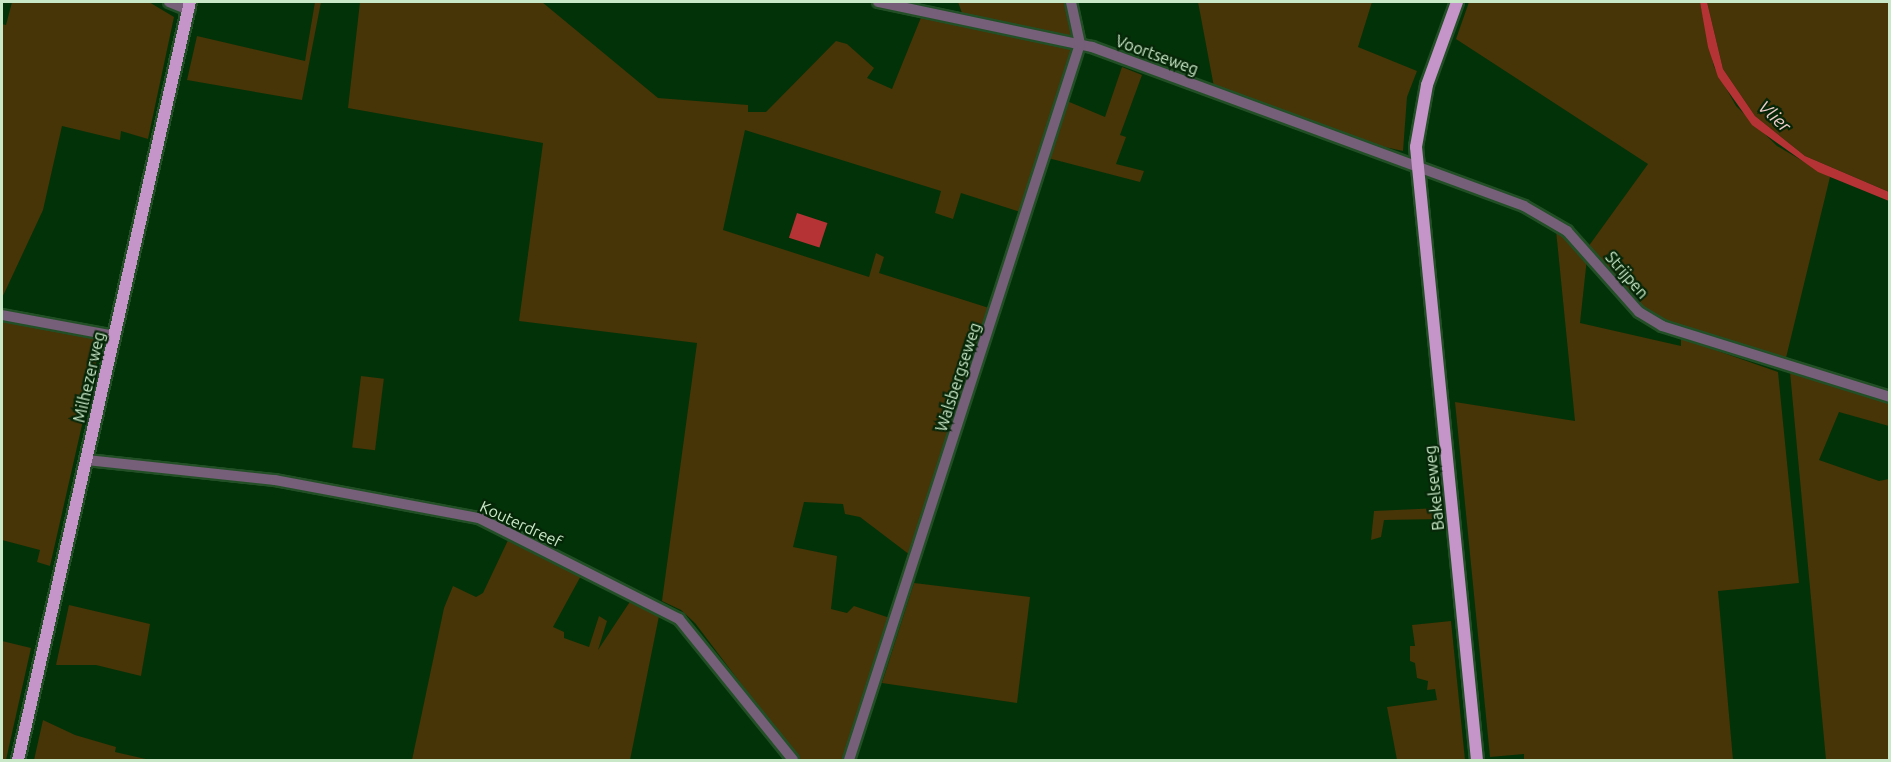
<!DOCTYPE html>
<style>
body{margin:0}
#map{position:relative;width:1891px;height:762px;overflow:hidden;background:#023207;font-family:Ubuntu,sans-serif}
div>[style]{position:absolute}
.green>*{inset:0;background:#473407;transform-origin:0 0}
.water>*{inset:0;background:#b53335;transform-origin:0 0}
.roads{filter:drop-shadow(2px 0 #224f26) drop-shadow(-2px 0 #224f26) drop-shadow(0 2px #224f26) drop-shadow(0 -2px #224f26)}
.minor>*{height:10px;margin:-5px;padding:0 5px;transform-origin:5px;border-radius:5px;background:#765f78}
.major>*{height:12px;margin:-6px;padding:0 6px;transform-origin:6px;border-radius:6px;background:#c594c8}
span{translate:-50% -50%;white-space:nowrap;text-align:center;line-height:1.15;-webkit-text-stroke:4.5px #062608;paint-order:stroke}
.street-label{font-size:16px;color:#c9e8c8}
.water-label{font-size:18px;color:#f1cecb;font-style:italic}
.frame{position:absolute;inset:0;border:3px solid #c9e8c8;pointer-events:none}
</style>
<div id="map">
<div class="green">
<div style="clip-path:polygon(12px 2px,149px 2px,174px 17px,148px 139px,121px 131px,120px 140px,62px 126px,43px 210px,2px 298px,2px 24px,6px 25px)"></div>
<div style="clip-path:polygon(315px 2px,321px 2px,302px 100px,187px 80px,197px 36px,305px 61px)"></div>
<div style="clip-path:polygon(360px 2px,542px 2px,658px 98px,748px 105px,748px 112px,766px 112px,836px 41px,847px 44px,874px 68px,867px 78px,892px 89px,922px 15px,1072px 49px,1020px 212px,961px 193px,953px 219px,935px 213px,941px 191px,745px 130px,723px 230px,869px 277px,876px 253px,884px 257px,879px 273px,989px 308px,910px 555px,860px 517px,845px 514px,843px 504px,804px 502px,793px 547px,837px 556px,831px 609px,847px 613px,854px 606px,890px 618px,843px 760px,799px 760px,695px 623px,681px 610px,662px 601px,697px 343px,519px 321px,543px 143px,348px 108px)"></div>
<div style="clip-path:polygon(958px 2px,1069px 2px,1076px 37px,963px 16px)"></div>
<div style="clip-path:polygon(1198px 2px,1372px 2px,1358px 47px,1417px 71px,1407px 97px,1403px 151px,1362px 142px,1214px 87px)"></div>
<div style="clip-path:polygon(1469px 2px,1700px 2px,1714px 67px,1736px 106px,1777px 146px,1830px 177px,1785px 362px,1666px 324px,1639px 308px,1588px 247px,1648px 164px,1456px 39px)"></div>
<div style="clip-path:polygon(1707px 2px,1889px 2px,1889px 192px,1805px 156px,1755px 116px,1723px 69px)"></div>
<div style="clip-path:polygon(1122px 67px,1142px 75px,1120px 135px,1126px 137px,1116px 164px,1144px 171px,1140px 182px,1048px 158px,1067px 101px,1105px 117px)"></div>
<div style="clip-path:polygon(1556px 230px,1587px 258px,1580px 323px,1681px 346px,1681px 338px,1778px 372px,1799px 583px,1718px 591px,1733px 760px,1524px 760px,1524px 754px,1490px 757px,1455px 402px,1575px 421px)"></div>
<div style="clip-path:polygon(2px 317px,102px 337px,50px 566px,37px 562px,40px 550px,2px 540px)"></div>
<div style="clip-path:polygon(1790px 372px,1889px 402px,1889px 426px,1839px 412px,1819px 460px,1879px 481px,1889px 479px,1889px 760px,1826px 760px)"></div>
<div style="left:361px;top:376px;width:23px;height:72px;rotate:7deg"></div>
<div style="clip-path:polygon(1440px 508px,1441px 519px,1384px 520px,1381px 537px,1371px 540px,1374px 511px)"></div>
<div style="clip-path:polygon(510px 536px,583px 572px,553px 627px,564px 632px,564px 638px,589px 647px,599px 616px,607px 621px,598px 650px,633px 597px,660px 611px,630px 760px,412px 760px,444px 608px,453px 586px,476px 597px,483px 593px)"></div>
<div style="clip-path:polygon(914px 583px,1030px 597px,1017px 703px,882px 683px)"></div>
<div style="clip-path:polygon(69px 605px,150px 624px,141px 676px,96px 665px,56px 665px)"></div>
<div style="clip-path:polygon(1451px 621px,1465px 760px,1397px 760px,1387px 707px,1437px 700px,1435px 689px,1427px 690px,1428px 681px,1417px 678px,1415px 663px,1410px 661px,1410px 646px,1415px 646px,1412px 625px)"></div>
<div style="clip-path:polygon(2px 641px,31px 648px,6px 760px,2px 760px)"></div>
<div style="clip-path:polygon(43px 720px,75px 735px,116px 747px,115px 752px,150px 760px,34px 760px)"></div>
</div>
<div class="water">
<div style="clip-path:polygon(1700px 2px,1707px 2px,1723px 69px,1755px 116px,1805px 156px,1889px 192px,1889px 201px,1818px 172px,1752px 125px,1718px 77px,1708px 47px)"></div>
<div style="left:797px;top:213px;width:32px;height:26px;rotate:18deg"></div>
</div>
<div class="roads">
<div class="minor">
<div style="left:169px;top:2px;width:22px;rotate:22deg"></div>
<div style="left:878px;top:2px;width:219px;rotate:11.9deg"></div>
<div style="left:1092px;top:47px;width:460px;rotate:20.2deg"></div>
<div style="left:1524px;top:206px;width:50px;rotate:30.2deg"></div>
<div style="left:1567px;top:231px;width:108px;rotate:48.4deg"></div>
<div style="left:1639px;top:312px;width:27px;rotate:31deg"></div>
<div style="left:1662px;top:326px;width:239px;rotate:17.3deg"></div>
<div style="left:2px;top:315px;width:115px;rotate:10.5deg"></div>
<div style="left:87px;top:460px;width:189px;rotate:6.1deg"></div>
<div style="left:275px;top:480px;width:208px;rotate:10.6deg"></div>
<div style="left:479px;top:518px;width:224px;rotate:26.8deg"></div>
<div style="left:679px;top:619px;width:181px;rotate:51deg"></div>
<div style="left:849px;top:760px;width:752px;rotate:-72.12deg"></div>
<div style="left:1080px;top:44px;width:43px;rotate:-102.1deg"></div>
</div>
<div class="major">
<div style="left:1457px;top:2px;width:88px;rotate:109.9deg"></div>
<div style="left:1427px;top:85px;width:63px;rotate:100.1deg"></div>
<div style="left:1416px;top:147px;width:616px;rotate:84.32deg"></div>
<div style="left:18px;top:760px;width:777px;rotate:-77.22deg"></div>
</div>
</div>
<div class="street-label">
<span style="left:1157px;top:55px;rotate:20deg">Voortseweg</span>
<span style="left:1627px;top:275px;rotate:49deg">Strijpen</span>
<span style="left:89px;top:377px;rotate:-77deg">Milhezerweg</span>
<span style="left:958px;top:377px;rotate:-72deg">Walsbergseweg</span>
<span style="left:1434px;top:488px;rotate:-96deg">Bakelseweg</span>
<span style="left:521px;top:524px;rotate:25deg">Kouterdreef</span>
</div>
<div class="water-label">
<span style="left:1775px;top:116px;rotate:43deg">Vlier</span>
</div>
<div class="frame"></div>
</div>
